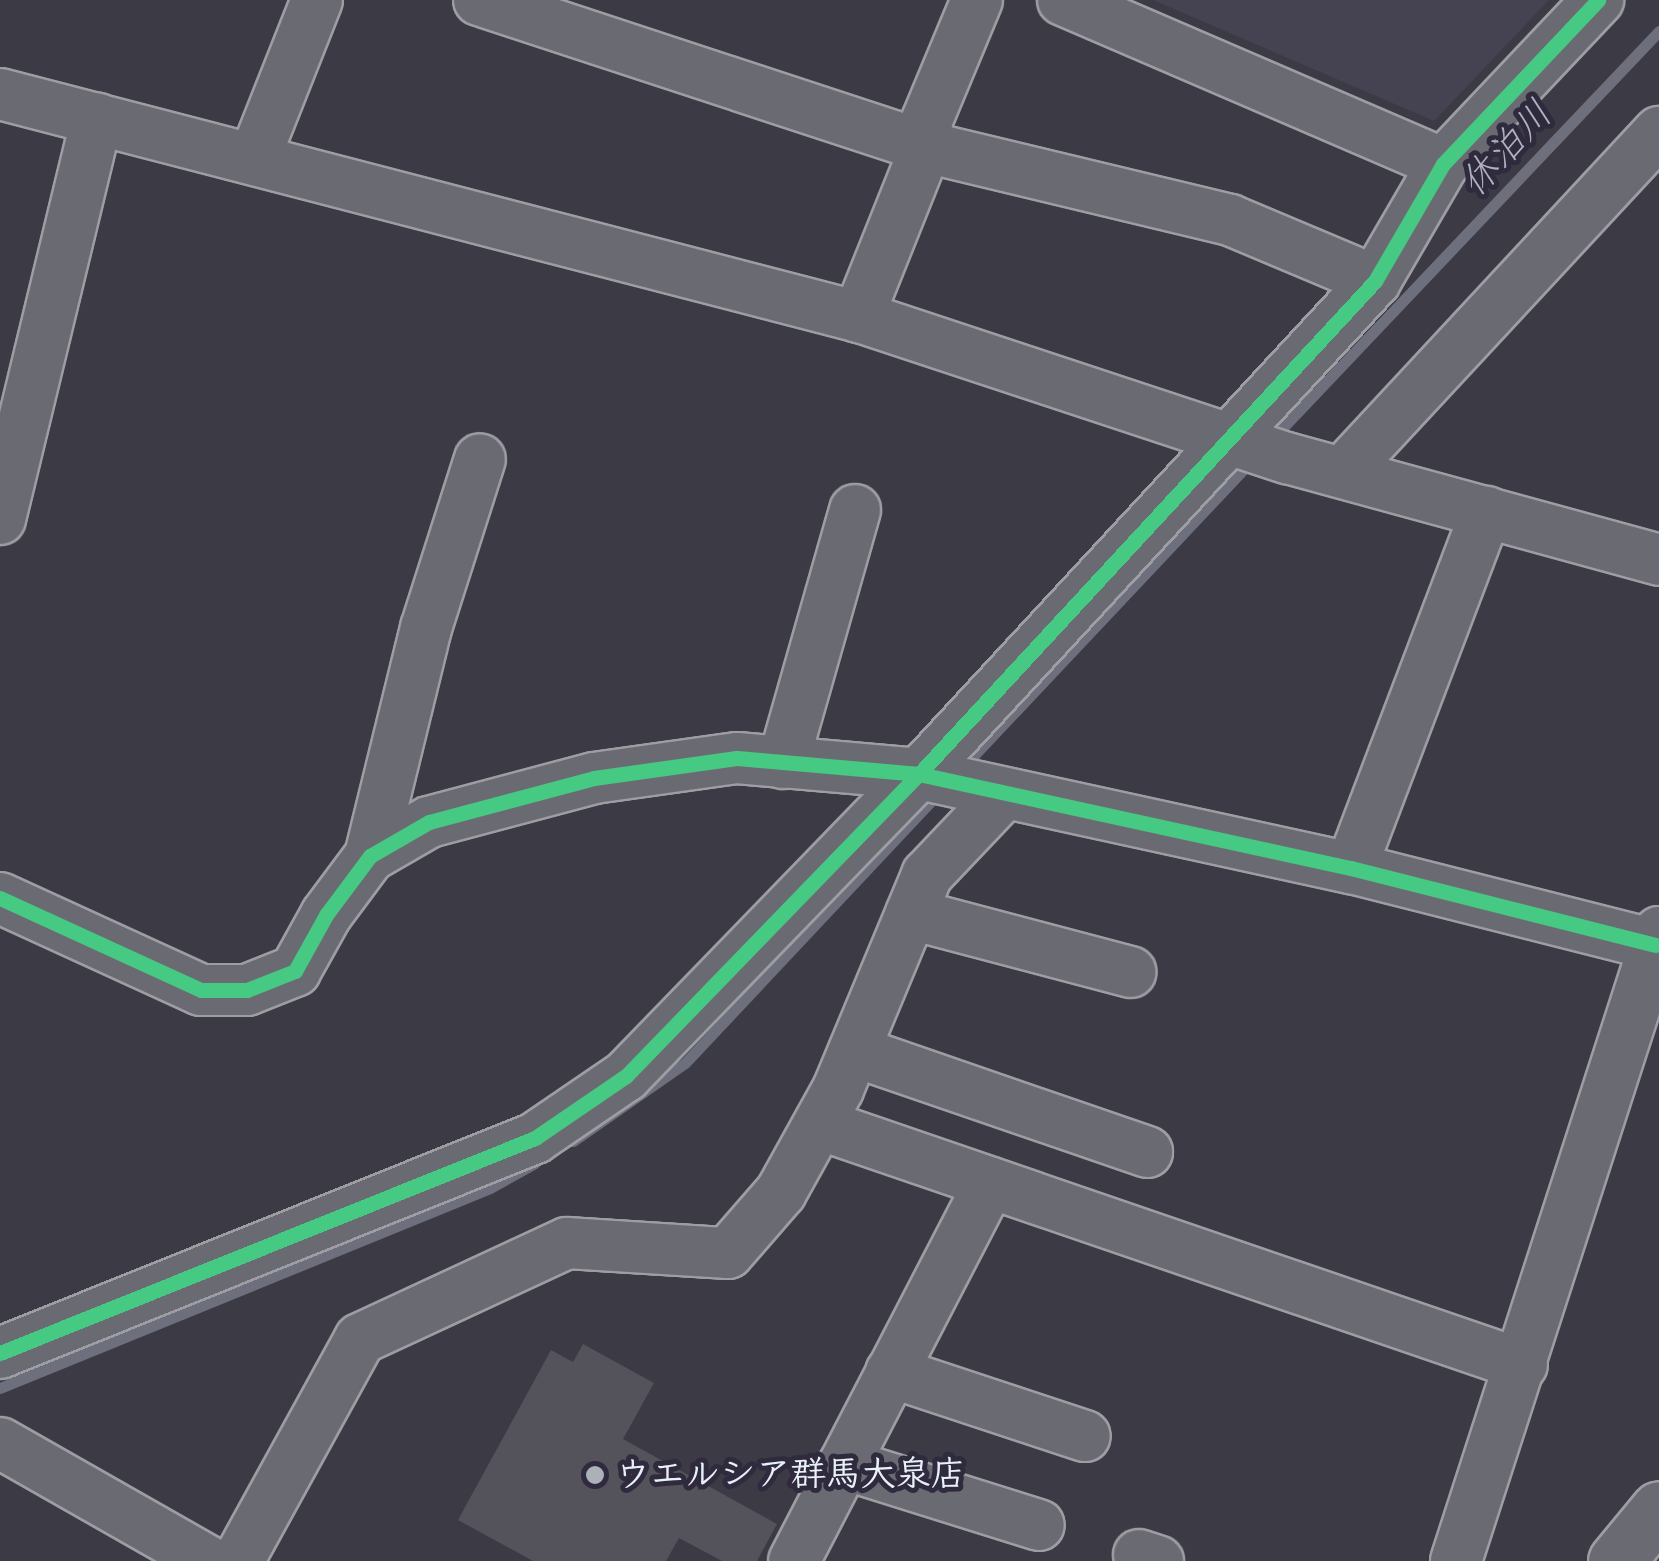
<!DOCTYPE html>
<meta charset="utf-8">
<style>
body{margin:0}
#map{position:relative;width:1659px;height:1561px;overflow:hidden;background:#3c3a44;font-family:"Balsamiq Sans","Klee One",sans-serif}
div>[style]{position:absolute}
.built>*{inset:0;background:#454252}
.stream>*{height:11px;margin:-5.5px;padding:0 5.5px;transform-origin:5.5px;border-radius:5.5px;background:#6e6f7c}
.building>*{inset:0;background:#54525a}
.roads{filter:drop-shadow(2px 0 #9d9ea4) drop-shadow(-2px 0 #9d9ea4) drop-shadow(0 2px #9d9ea4) drop-shadow(0 -2px #9d9ea4)}
.minor>*{height:50px;margin:-25px;padding:0 25px;transform-origin:25px;border-radius:25px;background:#6a6b72}
.major>*{height:55px;margin:-27.5px;padding:0 27.5px;transform-origin:27.5px;border-radius:27.5px;background:#6a6b72}
.cycleway>*{height:15px;margin:-7.5px;padding:0 7.5px;transform-origin:7.5px;border-radius:7.5px;background:#46c982}
.dots>*{width:28px;height:28px;translate:-50% -50%;box-sizing:border-box;border:5px solid #2f2a3d;border-radius:50%}
span{translate:-50% -50%;white-space:nowrap;text-align:center;line-height:1.15;-webkit-text-stroke:10px #2f2a3d;paint-order:stroke}
.poi-label{font-size:35px;color:#e8f1f8;font-weight:700}
.left{translate:0 -50%;text-align:left}
.water-label{font-size:38px;color:#aeb2bd;font-style:italic}
</style>
<div id="map">
<div class="built">
<div style="clip-path:polygon(1153px 0,1549px 0,1434px 121px)"></div>
</div>
<div class="stream">
<div style="left:1273px;top:438px;width:561px;rotate:-46.52deg"></div>
<div style="left:961px;top:769px;width:426px;rotate:-46.7deg"></div>
<div style="left:573px;top:1141px;width:136px;rotate:-34.9deg"></div>
<div style="left:685px;top:1063px;width:369px;rotate:-46.8deg"></div>
<div style="left:0;top:1388px;width:529px;rotate:-22.2deg"></div>
<div style="left:490px;top:1188px;width:51px;rotate:-29.1deg"></div>
</div>
<div class="building">
<div style="clip-path:polygon(583px 1344px,654px 1383px,623px 1439px,777px 1524px,757px 1561px,722px 1561px,679px 1538px,666px 1561px,533px 1561px,458px 1520px,551px 1350px,573px 1362px)"></div>
</div>
<div class="roads">
<div class="minor">
<div style="left:479px;top:0;width:471px;rotate:18.2deg"></div>
<div style="left:926px;top:147px;width:313px;rotate:13.5deg"></div>
<div style="left:1230px;top:220px;width:157px;rotate:22.8deg"></div>
<div style="left:1063px;top:0;width:414px;rotate:23.3deg"></div>
<div style="left:0;top:94px;width:892px;rotate:14.55deg"></div>
<div style="left:863px;top:318px;width:447px;rotate:18.3deg"></div>
<div style="left:1287px;top:458px;width:386px;rotate:15.3deg"></div>
<div style="left:254px;top:159px;width:171px;rotate:-68.4deg"></div>
<div style="left:858px;top:317px;width:183px;rotate:-68.2deg"></div>
<div style="left:926px;top:147px;width:27px;rotate:-88deg"></div>
<div style="left:927px;top:120px;width:130px;rotate:-67.4deg"></div>
<div style="left:1344px;top:471px;width:463px;rotate:-47.1deg"></div>
<div style="left:0;top:519px;width:412px;rotate:-76.4deg"></div>
<div style="left:783px;top:763px;width:263px;rotate:-74.1deg"></div>
<div style="left:370px;top:856px;width:235px;rotate:-76.2deg"></div>
<div style="left:426px;top:628px;width:177px;rotate:-72.3deg"></div>
<div style="left:1351px;top:868px;width:381px;rotate:-69.2deg"></div>
<div style="left:0;top:898px;width:221px;rotate:24.6deg"></div>
<div style="left:201px;top:990px;width:46px"></div>
<div style="left:247px;top:990px;width:52px;rotate:-21.6deg"></div>
<div style="left:295px;top:971px;width:64px;rotate:-61deg"></div>
<div style="left:326px;top:915px;width:74px;rotate:-53.3deg"></div>
<div style="left:370px;top:856px;width:68px;rotate:-30deg"></div>
<div style="left:429px;top:822px;width:171px;rotate:-14.9deg"></div>
<div style="left:594px;top:778px;width:144px;rotate:-8deg"></div>
<div style="left:737px;top:758px;width:183px;rotate:5deg"></div>
<div style="left:919px;top:774px;width:442px;rotate:12.3deg"></div>
<div style="left:1351px;top:868px;width:314px;rotate:14.2deg"></div>
<div style="left:911px;top:914px;width:227px;rotate:14.8deg"></div>
<div style="left:854px;top:1051px;width:310px;rotate:19deg"></div>
<div style="left:819px;top:1124px;width:743px;rotate:18.92deg"></div>
<div style="left:0;top:1353px;width:577px;rotate:-21.89deg"></div>
<div style="left:535px;top:1138px;width:110px;rotate:-34.3deg"></div>
<div style="left:626px;top:1076px;width:421px;rotate:-45.9deg"></div>
<div style="left:919px;top:774px;width:672px;rotate:-47.23deg"></div>
<div style="left:1375px;top:281px;width:135px;rotate:-59.8deg"></div>
<div style="left:1443px;top:164px;width:226px;rotate:-46.6deg"></div>
<div style="left:891px;top:1372px;width:204px;rotate:18.3deg"></div>
<div style="left:0;top:1443px;width:239px;rotate:29.6deg"></div>
<div style="left:844px;top:1464px;width:204px;rotate:17.4deg"></div>
<div style="left:1139px;top:1555px;width:20px;rotate:18deg"></div>
<div style="left:238px;top:1561px;width:253px;rotate:-61.2deg"></div>
<div style="left:360px;top:1339px;width:228px;rotate:-24.9deg"></div>
<div style="left:567px;top:1243px;width:161px;rotate:3.6deg"></div>
<div style="left:728px;top:1253px;width:81px;rotate:-49deg"></div>
<div style="left:781px;top:1192px;width:118px;rotate:-61deg"></div>
<div style="left:838px;top:1089px;width:232px;rotate:-67.4deg"></div>
<div style="left:927px;top:875px;width:112px;rotate:-46.5deg"></div>
<div style="left:794px;top:1561px;width:426px;rotate:-62.6deg"></div>
<div style="left:1456px;top:1561px;width:661px;rotate:-72.11deg"></div>
</div>
<div class="major">
<div style="left:1616px;top:1561px;width:67px;rotate:-50.4deg"></div>
</div>
</div>
<div class="cycleway">
<div style="left:0;top:898px;width:221px;rotate:24.6deg"></div>
<div style="left:201px;top:990px;width:46px"></div>
<div style="left:247px;top:990px;width:52px;rotate:-21.6deg"></div>
<div style="left:295px;top:971px;width:64px;rotate:-61deg"></div>
<div style="left:326px;top:915px;width:74px;rotate:-53.3deg"></div>
<div style="left:370px;top:856px;width:68px;rotate:-30deg"></div>
<div style="left:429px;top:822px;width:171px;rotate:-14.9deg"></div>
<div style="left:594px;top:778px;width:144px;rotate:-8deg"></div>
<div style="left:737px;top:758px;width:183px;rotate:5deg"></div>
<div style="left:919px;top:774px;width:442px;rotate:12.3deg"></div>
<div style="left:1351px;top:868px;width:314px;rotate:14.2deg"></div>
<div style="left:0;top:1353px;width:577px;rotate:-21.89deg"></div>
<div style="left:535px;top:1138px;width:110px;rotate:-34.3deg"></div>
<div style="left:626px;top:1076px;width:421px;rotate:-45.9deg"></div>
<div style="left:919px;top:774px;width:672px;rotate:-47.23deg"></div>
<div style="left:1375px;top:281px;width:135px;rotate:-59.8deg"></div>
<div style="left:1443px;top:164px;width:226px;rotate:-46.6deg"></div>
</div>
<div class="dots">
<div style="left:595px;top:1475px;background:#acb1b9"></div>
</div>
<div class="poi-label">
<span class="left" style="left:615px;top:1475px">ウエルシア群馬大泉店</span>
</div>
<div class="water-label">
<span style="left:1507px;top:149px;rotate:-47deg">休泊川</span>
</div>
</div>
